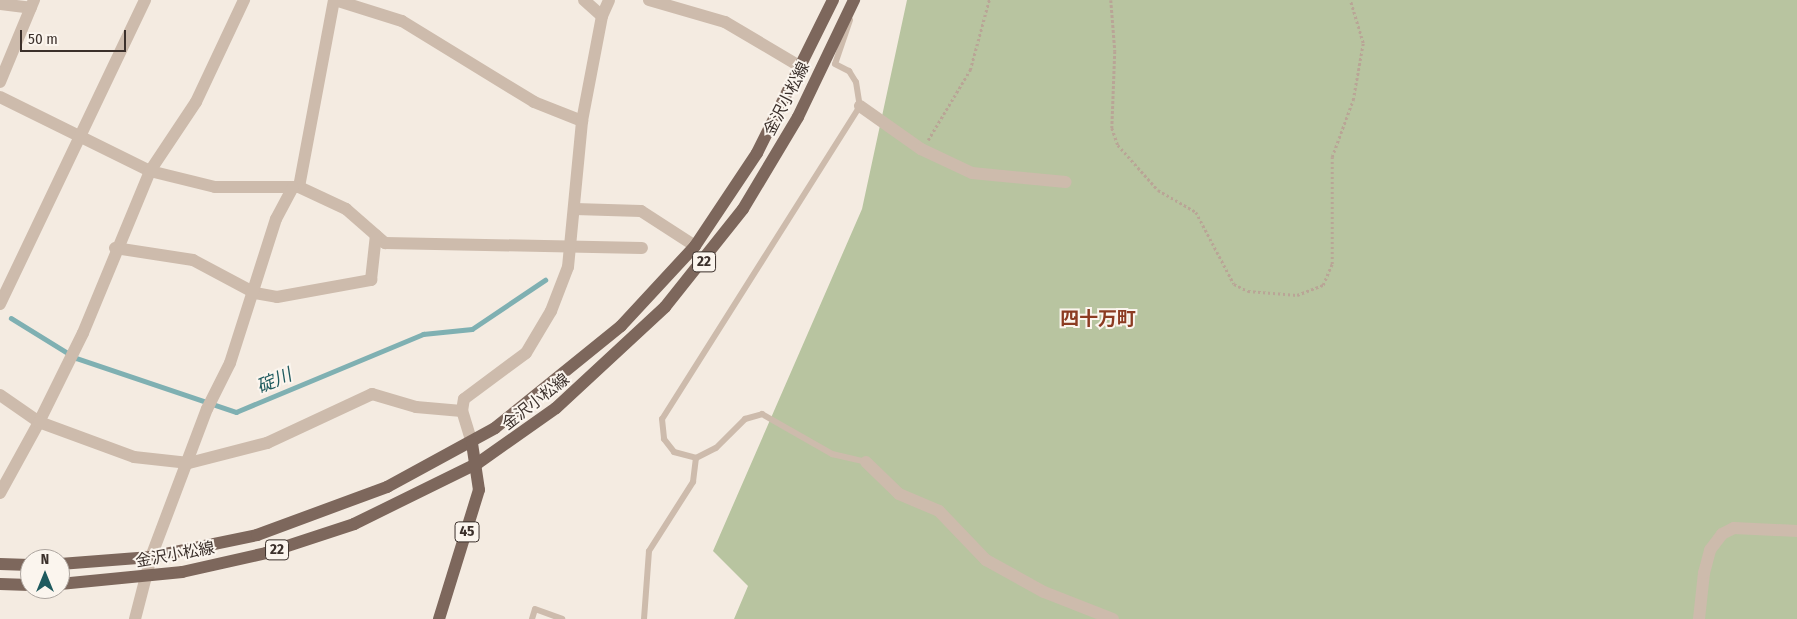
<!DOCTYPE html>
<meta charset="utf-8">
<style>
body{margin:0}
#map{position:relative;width:1797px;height:619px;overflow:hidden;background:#f4ebe1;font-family:"Fira Sans Condensed","Noto Sans JP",sans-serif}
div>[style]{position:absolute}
.green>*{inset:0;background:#b8c4a0}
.stream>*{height:4.5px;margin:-2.25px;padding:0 2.25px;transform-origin:2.25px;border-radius:2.25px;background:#7fb0b2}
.path>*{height:2.5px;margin-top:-1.25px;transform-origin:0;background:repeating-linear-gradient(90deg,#b9a596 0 2.5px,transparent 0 5px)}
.service>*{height:6px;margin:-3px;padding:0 3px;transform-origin:3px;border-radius:3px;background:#cdbbac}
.minor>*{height:12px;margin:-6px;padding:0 6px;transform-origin:6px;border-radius:6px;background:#cdbbac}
.tertiary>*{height:12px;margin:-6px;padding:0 6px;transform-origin:6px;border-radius:6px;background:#cdbbac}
.primary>*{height:12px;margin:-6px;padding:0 6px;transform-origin:6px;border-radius:6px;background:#7d675c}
span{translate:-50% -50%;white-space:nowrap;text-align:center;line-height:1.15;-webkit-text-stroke:4px #fbf5ee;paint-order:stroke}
.shield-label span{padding:1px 4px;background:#fbf5ee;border:1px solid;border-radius:4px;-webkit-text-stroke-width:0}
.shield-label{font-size:15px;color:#3b302b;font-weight:700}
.street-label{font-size:16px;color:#3b302b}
.water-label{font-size:18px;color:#1f5a5e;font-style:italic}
.quarter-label{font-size:19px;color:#8c3b22;font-weight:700}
.north{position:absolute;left:20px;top:549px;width:50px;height:50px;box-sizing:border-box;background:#fbf5ee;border:1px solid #aea6a0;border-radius:50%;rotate:0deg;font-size:14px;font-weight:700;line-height:20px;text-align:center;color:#3b302b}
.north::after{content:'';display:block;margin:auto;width:18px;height:22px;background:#1f5a5e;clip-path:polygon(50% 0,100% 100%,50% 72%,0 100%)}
.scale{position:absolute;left:20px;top:30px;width:106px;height:22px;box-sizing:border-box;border:2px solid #3b302b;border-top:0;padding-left:6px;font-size:15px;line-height:18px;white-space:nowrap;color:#3b302b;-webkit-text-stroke:4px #fbf5ee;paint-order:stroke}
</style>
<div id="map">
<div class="green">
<div style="clip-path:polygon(907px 0,1797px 0,1797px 619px,734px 619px,748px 586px,713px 551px,862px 209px)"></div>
</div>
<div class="stream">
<div style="left:11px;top:318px;width:76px;rotate:31.6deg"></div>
<div style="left:76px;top:358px;width:169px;rotate:18.6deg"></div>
<div style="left:236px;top:412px;width:203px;rotate:-22.6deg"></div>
<div style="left:423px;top:334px;width:49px;rotate:-5.8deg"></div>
<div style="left:472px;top:329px;width:88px;rotate:-33.9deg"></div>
</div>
<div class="path">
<div style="left:1111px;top:0;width:51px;rotate:85.5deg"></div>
<div style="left:1115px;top:51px;width:77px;rotate:92.2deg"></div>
<div style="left:1112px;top:128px;width:18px;rotate:71deg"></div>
<div style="left:1118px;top:145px;width:60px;rotate:48.4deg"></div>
<div style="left:1158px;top:190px;width:44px;rotate:30.1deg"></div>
<div style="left:1196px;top:212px;width:81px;rotate:62.2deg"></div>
<div style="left:1234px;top:284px;width:16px;rotate:27deg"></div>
<div style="left:1248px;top:291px;width:49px;rotate:4.7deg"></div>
<div style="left:1297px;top:295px;width:28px;rotate:-21deg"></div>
<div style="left:1323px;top:285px;width:23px;rotate:-67deg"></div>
<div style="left:1332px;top:264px;width:107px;rotate:-90deg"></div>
<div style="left:1332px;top:157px;width:61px;rotate:-69.8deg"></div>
<div style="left:1353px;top:100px;width:58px;rotate:-80deg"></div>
<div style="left:1363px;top:43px;width:45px;rotate:-106.8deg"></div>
<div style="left:928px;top:140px;width:82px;rotate:-59deg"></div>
<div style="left:970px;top:70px;width:73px;rotate:-74.8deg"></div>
</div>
<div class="service">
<div style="left:850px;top:20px;width:46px;rotate:108.8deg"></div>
<div style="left:835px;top:64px;width:16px;rotate:27deg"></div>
<div style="left:849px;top:71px;width:13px;rotate:58deg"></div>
<div style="left:856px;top:82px;width:24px;rotate:81deg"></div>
<div style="left:860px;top:106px;width:370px;rotate:122.3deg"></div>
<div style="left:662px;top:419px;width:20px;rotate:84deg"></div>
<div style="left:664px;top:439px;width:16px;rotate:52deg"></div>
<div style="left:674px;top:452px;width:23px;rotate:15deg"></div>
<div style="left:696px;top:458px;width:22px;rotate:-27deg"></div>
<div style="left:716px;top:448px;width:41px;rotate:-45deg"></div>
<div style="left:745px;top:419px;width:18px;rotate:-16deg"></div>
<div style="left:762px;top:414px;width:81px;rotate:29.7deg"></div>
<div style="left:832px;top:454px;width:35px;rotate:13deg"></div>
<div style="left:532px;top:619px;width:10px;rotate:-73deg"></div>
<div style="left:535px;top:609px;width:29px;rotate:20deg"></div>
<div style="left:644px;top:619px;width:68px;rotate:-85.8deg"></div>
<div style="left:649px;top:551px;width:82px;rotate:-57.5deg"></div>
<div style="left:693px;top:482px;width:24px;rotate:-83deg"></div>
</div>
<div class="minor">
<div style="left:335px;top:0;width:70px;rotate:17.4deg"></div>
<div style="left:402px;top:21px;width:155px;rotate:31.5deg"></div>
<div style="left:534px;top:102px;width:52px;rotate:21.6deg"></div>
<div style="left:584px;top:0;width:24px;rotate:42deg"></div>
<div style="left:649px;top:0;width:79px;rotate:16.1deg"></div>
<div style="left:725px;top:22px;width:88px;rotate:30.6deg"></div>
<div style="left:0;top:4px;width:31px;rotate:7deg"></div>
<div style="left:0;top:82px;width:89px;rotate:-67.5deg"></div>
<div style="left:0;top:97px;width:167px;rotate:26.3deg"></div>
<div style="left:150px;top:171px;width:67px;rotate:13.8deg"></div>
<div style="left:215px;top:187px;width:84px"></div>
<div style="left:299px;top:187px;width:52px;rotate:25.1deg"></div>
<div style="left:346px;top:209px;width:52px;rotate:41.1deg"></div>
<div style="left:385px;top:243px;width:257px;rotate:1.1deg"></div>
<div style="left:860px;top:106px;width:75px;rotate:35.2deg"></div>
<div style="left:921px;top:149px;width:56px;rotate:25.2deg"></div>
<div style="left:972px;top:173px;width:94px;rotate:5.5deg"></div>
<div style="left:299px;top:187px;width:190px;rotate:-79.4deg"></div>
<div style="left:575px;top:209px;width:66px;rotate:1.7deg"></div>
<div style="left:641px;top:211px;width:64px;rotate:32.9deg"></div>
<div style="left:115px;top:248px;width:79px;rotate:8.7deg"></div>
<div style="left:193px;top:260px;width:70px;rotate:28deg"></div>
<div style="left:255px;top:293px;width:22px;rotate:10deg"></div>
<div style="left:277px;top:297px;width:96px;rotate:-10.3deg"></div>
<div style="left:371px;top:280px;width:45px;rotate:-83.7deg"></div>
<div style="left:0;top:395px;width:47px;rotate:34.7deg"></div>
<div style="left:39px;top:422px;width:99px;rotate:-63.7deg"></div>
<div style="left:83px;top:333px;width:175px;rotate:-67.5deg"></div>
<div style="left:150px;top:171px;width:83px;rotate:-56.3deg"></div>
<div style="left:196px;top:102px;width:113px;rotate:-64.8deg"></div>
<div style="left:866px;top:462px;width:46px;rotate:44.1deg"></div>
<div style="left:899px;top:494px;width:43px;rotate:23deg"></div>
<div style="left:939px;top:511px;width:68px;rotate:46.2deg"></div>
<div style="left:986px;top:560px;width:66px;rotate:28.9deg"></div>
<div style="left:1044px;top:592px;width:74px;rotate:21.4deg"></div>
<div style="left:0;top:493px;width:81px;rotate:-61.2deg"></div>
<div style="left:39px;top:422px;width:101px;rotate:20.2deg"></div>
<div style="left:134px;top:457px;width:55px;rotate:6.2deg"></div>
<div style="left:189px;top:463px;width:81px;rotate:-14.4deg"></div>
<div style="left:267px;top:443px;width:116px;rotate:-25deg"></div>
<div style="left:372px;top:394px;width:46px;rotate:16.5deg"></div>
<div style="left:416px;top:407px;width:46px;rotate:5deg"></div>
<div style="left:135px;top:619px;width:64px;rotate:-75.5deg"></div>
<div style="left:151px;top:557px;width:158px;rotate:-69.3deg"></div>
<div style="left:207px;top:409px;width:51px;rotate:-63.4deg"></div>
<div style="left:230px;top:363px;width:151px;rotate:-72.3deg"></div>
<div style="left:276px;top:219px;width:36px;rotate:-62deg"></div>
<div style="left:1699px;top:619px;width:46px;rotate:-83.8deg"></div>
<div style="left:1704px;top:573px;width:24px;rotate:-75deg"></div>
<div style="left:1710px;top:550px;width:20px;rotate:-53deg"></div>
<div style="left:1722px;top:534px;width:13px;rotate:-27deg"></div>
<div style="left:1734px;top:528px;width:63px;rotate:2.7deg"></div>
</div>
<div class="tertiary">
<div style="left:0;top:304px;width:337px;rotate:-64.5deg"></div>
<div style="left:472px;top:443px;width:34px;rotate:-107deg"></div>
<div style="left:462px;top:411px;width:12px;rotate:-81deg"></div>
<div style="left:464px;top:399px;width:77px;rotate:-36.6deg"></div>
<div style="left:526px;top:353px;width:49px;rotate:-59.2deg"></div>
<div style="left:551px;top:311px;width:47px;rotate:-68.9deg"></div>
<div style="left:568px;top:267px;width:147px;rotate:-84.5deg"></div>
<div style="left:582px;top:121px;width:107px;rotate:-79.2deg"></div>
<div style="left:602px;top:16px;width:17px;rotate:-66deg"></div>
</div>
<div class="primary">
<div style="left:0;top:564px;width:30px;rotate:2deg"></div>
<div style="left:60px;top:564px;width:91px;rotate:-4.4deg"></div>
<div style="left:151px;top:557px;width:108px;rotate:-11.7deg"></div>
<div style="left:257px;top:535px;width:139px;rotate:-20.3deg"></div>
<div style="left:387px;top:487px;width:123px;rotate:-28.6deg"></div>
<div style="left:495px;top:428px;width:162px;rotate:-39deg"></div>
<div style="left:621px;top:326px;width:109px;rotate:-47.2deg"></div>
<div style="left:695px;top:246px;width:112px;rotate:-56.3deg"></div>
<div style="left:757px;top:153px;width:171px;rotate:-63.6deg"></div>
<div style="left:0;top:584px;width:30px;rotate:2deg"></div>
<div style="left:60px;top:584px;width:123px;rotate:-5.6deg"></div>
<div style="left:182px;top:572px;width:86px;rotate:-12.7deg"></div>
<div style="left:266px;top:553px;width:93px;rotate:-18.2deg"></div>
<div style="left:354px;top:524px;width:138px;rotate:-26.2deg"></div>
<div style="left:478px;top:463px;width:95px;rotate:-35.2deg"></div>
<div style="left:556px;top:408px;width:149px;rotate:-42.8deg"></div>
<div style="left:665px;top:307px;width:125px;rotate:-51.5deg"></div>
<div style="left:743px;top:209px;width:107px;rotate:-59.1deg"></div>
<div style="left:798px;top:117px;width:130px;rotate:-64.4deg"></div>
<div style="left:439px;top:619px;width:135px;rotate:-72.8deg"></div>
<div style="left:479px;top:490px;width:48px;rotate:-98.5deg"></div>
</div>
<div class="shield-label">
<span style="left:704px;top:262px">22</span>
<span style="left:467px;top:532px">45</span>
<span style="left:277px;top:550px">22</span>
</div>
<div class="street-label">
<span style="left:787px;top:99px;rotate:-63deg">金沢小松線</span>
<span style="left:536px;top:402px;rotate:-38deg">金沢小松線</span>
<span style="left:175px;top:555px;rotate:-10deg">金沢小松線</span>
</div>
<div class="water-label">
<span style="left:274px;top:381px;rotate:-23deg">碇川</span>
</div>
<div class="quarter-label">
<span style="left:1098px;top:319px">四十万町</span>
</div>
<div class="north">N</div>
<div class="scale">50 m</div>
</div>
